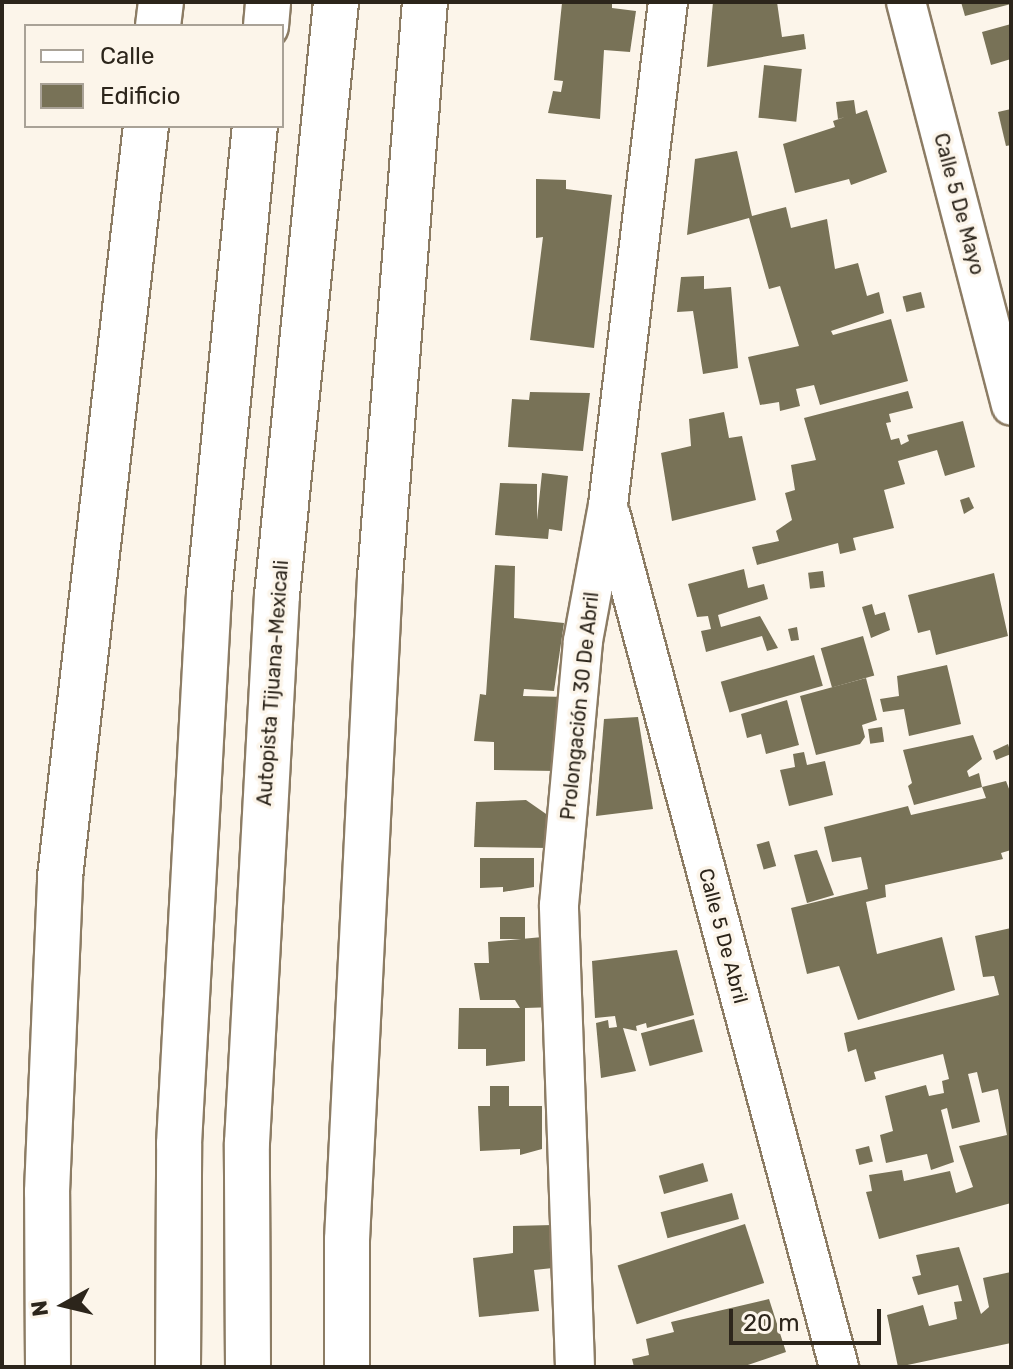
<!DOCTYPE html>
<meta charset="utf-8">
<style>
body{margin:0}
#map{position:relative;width:1013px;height:1369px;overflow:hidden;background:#fcf5ea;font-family:Rubik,sans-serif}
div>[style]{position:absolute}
.building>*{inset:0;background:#787257;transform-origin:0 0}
.roads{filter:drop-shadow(2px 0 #8c7c64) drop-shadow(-2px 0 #8c7c64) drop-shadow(0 2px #8c7c64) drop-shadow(0 -2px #8c7c64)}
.street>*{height:38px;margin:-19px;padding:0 19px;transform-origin:19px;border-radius:19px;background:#fff}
.highway>*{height:44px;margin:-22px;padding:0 22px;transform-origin:22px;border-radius:22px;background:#fff}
span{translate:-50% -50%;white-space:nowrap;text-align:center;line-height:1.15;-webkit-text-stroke:7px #fcf5ea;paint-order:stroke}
.street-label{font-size:20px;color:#2c251b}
.frame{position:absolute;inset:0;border:4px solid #2c251b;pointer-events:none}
.legend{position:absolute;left:24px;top:24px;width:260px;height:104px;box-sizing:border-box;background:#fcf5ea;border:2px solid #a9a297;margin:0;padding:10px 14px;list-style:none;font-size:24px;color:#2c251b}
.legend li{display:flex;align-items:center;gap:16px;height:40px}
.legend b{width:40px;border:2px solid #a9a297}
.north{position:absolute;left:24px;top:1265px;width:80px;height:80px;-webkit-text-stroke:6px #fcf5ea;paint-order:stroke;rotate:262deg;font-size:22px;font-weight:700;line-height:32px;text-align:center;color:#2c251b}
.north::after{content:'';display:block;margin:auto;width:28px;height:36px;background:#2c251b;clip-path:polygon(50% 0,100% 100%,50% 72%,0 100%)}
.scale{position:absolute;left:729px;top:1309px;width:152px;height:36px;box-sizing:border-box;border:4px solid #2c251b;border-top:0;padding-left:10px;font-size:24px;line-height:28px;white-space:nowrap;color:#2c251b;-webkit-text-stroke:6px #fcf5ea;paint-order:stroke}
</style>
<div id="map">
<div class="building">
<div style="clip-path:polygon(584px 2px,612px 2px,612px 8px,636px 11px,630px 52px,604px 50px,600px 119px,548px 113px,553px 91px,561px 92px,563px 81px,554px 80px,562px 3px)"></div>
<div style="clip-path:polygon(713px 2px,777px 2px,782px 37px,804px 34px,806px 49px,707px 67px)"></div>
<div style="clip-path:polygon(961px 2px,1011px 2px,1011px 4px,965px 16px)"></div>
<div style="clip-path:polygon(1011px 24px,1011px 59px,991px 65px,982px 32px)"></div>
<div style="left:764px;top:65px;width:38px;height:53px;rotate:6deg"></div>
<div style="clip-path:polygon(854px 100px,856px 114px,867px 110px,887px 172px,851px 185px,849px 179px,795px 193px,783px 144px,835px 127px,833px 121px,845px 117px,838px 119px,836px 102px)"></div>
<div style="clip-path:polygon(1011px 109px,1011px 145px,1006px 146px,998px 112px)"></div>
<div style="clip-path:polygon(737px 151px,752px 216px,786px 207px,791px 228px,827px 219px,835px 269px,858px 263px,867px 296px,879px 292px,884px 313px,831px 331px,833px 335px,891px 319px,908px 381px,820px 405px,814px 385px,796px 389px,800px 406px,780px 411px,779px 402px,760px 405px,748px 357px,799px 346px,780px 286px,769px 289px,749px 218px,687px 235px,695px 159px)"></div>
<div style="clip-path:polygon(536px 179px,566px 180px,566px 189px,612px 195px,594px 348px,530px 340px,543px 237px,536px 238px)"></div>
<div style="clip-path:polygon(704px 276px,704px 289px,731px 287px,738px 368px,703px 374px,693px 311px,677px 312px,681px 277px)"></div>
<div style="left:921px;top:292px;width:16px;height:19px;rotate:76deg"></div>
<div style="clip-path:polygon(908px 391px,913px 408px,889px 414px,891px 422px,886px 423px,891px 440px,899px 438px,901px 445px,909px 441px,907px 435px,963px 421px,975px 467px,945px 476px,937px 450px,898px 461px,905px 484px,884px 490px,894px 528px,853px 538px,856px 550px,840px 554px,838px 543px,757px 565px,752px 547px,779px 541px,776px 531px,792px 520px,785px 493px,795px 490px,791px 465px,816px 460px,804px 418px)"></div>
<div style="clip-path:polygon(530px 392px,590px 393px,583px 451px,508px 447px,512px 399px,529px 400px)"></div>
<div style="clip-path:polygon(724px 412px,729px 438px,742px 436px,756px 500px,672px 521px,661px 453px,691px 446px,689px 419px)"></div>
<div style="clip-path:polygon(542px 473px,568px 476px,562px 531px,549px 529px,548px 539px,495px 535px,500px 483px,537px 484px,537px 520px)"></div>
<div style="clip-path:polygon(969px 497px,974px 508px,964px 514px,960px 500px)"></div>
<div style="clip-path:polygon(495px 565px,515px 566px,514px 618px,564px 623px,554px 691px,524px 689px,523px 696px,566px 697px,556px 771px,494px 770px,494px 742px,474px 741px,480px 694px,486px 695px)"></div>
<div style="clip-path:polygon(744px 569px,748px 588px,764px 584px,768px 599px,718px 615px,721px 627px,760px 616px,778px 648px,767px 651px,762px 636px,706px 652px,701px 631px,711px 629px,708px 616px,697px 617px,688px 584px)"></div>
<div style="left:823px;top:571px;width:16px;height:15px;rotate:83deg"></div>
<div style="clip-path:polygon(994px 573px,1008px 636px,936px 655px,930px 630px,918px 633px,908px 595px)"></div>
<div style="clip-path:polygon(872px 604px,875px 615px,885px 612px,890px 630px,871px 638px,862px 607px)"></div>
<div style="clip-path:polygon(797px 627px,799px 640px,791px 641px,788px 629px)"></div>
<div style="left:863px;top:636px;width:41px;height:44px;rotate:74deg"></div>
<div style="left:814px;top:655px;width:32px;height:97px;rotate:74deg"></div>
<div style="clip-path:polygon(947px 665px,961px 724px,909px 736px,904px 709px,883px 712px,880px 699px,899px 696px,897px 676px)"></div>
<div style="clip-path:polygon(866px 678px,877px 720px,862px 725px,865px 737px,860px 744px,816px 755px,800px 696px)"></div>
<div style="clip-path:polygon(787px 700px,799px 745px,766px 754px,761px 734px,747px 738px,741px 714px)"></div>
<div style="clip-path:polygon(638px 717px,653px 809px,596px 816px,604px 719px)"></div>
<div style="left:882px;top:727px;width:15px;height:14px;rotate:82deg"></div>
<div style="clip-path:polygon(973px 735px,982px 759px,967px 771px,969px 777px,979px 773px,982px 787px,1006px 781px,1011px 794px,1011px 850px,1001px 853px,1003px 859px,885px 885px,886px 897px,866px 902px,877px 954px,942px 937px,955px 990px,858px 1020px,839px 966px,807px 974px,791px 908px,868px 889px,861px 857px,832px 862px,824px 827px,908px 806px,911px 815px,986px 798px,982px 787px,914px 805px,908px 786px,912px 783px,903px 750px)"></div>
<div style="clip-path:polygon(1008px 744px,1011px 754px,996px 760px,993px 751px)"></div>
<div style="clip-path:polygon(804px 752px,807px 765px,825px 761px,833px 795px,789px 806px,780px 770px,795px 767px,793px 754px)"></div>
<div style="clip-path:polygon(526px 800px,549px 816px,550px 848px,474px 847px,476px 802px)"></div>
<div style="left:769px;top:841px;width:26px;height:13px;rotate:74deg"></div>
<div style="clip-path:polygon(817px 850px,834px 895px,807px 903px,794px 855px)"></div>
<div style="clip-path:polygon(480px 858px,534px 858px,534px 887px,503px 892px,503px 887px,480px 888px)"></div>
<div style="left:500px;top:917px;width:25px;height:22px"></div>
<div style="clip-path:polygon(1011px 928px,1011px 1203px,879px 1239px,866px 1192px,872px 1191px,869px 1175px,902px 1170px,904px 1181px,950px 1171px,956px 1193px,973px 1187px,959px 1146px,1007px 1135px,998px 1089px,982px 1093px,977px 1072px,968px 1074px,980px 1122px,952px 1129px,947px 1108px,941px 1110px,954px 1162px,931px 1170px,927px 1154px,886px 1163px,880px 1135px,893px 1131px,885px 1096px,926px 1085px,929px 1096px,944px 1093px,942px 1081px,949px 1079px,943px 1054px,874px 1072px,876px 1079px,865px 1082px,856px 1049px,848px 1052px,844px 1033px,999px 995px,994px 976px,983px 977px,975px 936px)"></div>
<div style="clip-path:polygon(553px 936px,556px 1007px,525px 1008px,525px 1061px,486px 1066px,486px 1049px,458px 1049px,459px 1008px,520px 1008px,515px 1000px,480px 1000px,474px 963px,489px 963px,488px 942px)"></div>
<div style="clip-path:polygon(677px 950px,694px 1015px,647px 1028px,646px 1023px,636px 1026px,637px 1031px,623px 1028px,636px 1071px,601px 1078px,596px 1023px,608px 1020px,609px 1028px,617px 1027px,615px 1016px,595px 1018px,592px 961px)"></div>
<div style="left:694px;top:1019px;width:34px;height:55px;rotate:75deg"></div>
<div style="clip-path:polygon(490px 1086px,509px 1086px,509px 1106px,542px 1106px,542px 1149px,520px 1155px,520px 1149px,480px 1151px,478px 1106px,490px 1106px)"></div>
<div style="left:869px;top:1146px;width:16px;height:14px;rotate:76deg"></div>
<div style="left:703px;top:1163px;width:19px;height:46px;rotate:74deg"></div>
<div style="left:732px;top:1193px;width:27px;height:74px;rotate:75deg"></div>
<div style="left:745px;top:1224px;width:62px;height:134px;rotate:72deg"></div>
<div style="clip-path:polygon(553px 1225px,553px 1268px,534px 1270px,539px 1311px,479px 1317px,473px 1258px,513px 1253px,513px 1226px)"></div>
<div style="clip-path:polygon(959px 1247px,981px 1314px,989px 1307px,983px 1278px,1011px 1272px,1011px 1343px,898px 1367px,887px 1315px,923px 1305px,929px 1326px,957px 1319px,954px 1302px,962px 1301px,958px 1285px,918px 1295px,912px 1277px,921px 1275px,916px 1255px)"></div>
<div style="clip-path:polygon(769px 1299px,786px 1352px,742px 1367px,634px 1367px,632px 1359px,649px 1355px,646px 1339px,674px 1332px,671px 1322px)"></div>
</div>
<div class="roads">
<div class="street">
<div style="left:906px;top:2px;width:417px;rotate:75.4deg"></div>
<div style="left:611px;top:516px;width:881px;rotate:75deg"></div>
<div style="left:575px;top:1367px;width:462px;rotate:-92deg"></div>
<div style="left:559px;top:905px;width:265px;rotate:-84.8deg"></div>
<div style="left:583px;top:641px;width:138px;rotate:-79.6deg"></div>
<div style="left:608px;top:505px;width:507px;rotate:-83.2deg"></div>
</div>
<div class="highway">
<div style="left:158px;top:26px;width:24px;rotate:-83deg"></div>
<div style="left:266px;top:26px;width:24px;rotate:-85deg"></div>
<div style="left:48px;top:1367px;width:175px;rotate:-90.3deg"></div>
<div style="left:47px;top:1192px;width:315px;rotate:-87.6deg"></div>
<div style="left:60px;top:877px;width:756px;rotate:-83.47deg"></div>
<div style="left:178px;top:1367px;width:223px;rotate:-89.7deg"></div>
<div style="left:179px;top:1144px;width:551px;rotate:-86.88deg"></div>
<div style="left:209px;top:594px;width:470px;rotate:-84.4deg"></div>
<div style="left:248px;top:1367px;width:224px;rotate:-90.3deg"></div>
<div style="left:247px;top:1143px;width:549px;rotate:-86.87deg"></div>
<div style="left:277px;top:595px;width:596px;rotate:-84.32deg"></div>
<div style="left:347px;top:1367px;width:127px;rotate:-90deg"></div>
<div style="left:347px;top:1240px;width:664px;rotate:-87.15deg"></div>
<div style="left:380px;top:577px;width:577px;rotate:-85.53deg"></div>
</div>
</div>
<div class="street-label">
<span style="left:959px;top:204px;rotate:75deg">Calle 5 De Mayo</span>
<span style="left:273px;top:683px;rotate:-86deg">Autopista Tijuana-Mexicali</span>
<span style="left:580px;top:706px;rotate:-84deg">Prolongación 30 De Abril</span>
<span style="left:723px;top:936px;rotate:75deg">Calle 5 De Abril</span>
</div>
<div class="frame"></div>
<ul class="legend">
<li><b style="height:10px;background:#fff"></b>Calle</li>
<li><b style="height:22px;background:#787257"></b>Edificio</li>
</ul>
<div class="north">N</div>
<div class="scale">20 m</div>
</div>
